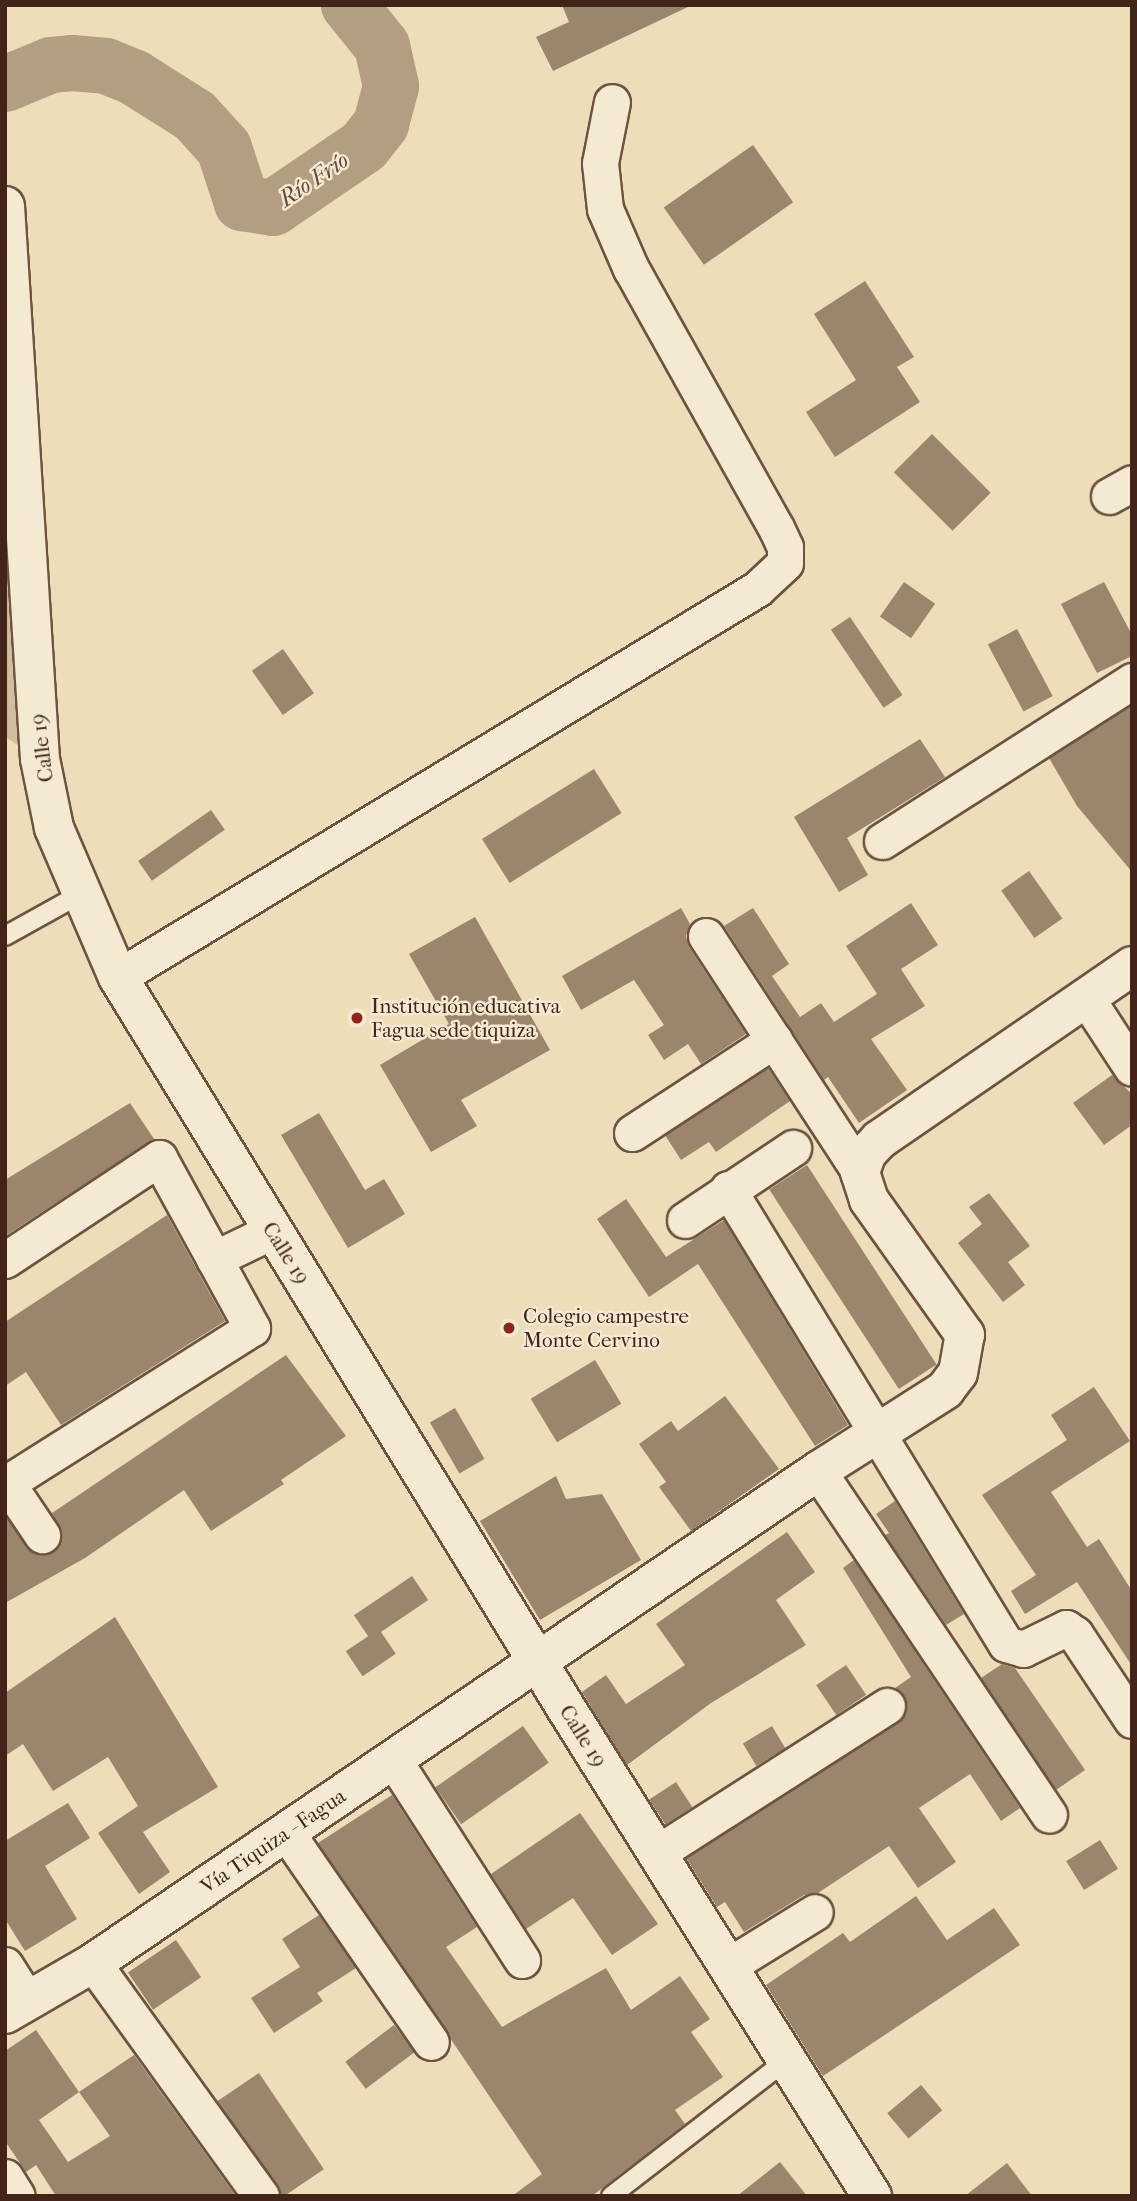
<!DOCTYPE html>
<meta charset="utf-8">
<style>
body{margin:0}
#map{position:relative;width:1137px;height:2201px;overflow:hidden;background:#eeddb9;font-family:"IM FELL French Canon",serif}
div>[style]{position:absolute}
.green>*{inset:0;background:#d1be9e}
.river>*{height:56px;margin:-28px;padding:0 28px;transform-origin:28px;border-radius:28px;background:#b49e82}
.building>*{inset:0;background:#9b856c;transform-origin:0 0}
.roads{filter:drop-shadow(2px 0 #6d5340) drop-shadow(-2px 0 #6d5340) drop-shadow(0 2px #6d5340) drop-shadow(0 -2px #6d5340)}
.service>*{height:18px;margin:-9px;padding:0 9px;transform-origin:9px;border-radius:9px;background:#f4e9d2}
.minor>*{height:35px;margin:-17.5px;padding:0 17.5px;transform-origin:17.5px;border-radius:17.5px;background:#f4e9d2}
.tertiary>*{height:38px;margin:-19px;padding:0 19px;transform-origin:19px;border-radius:19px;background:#f4e9d2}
.dots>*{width:19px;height:19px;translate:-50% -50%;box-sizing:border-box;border:4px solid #f4e9d2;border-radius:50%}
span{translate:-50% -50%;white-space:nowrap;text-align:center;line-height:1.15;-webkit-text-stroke:5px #f4e9d2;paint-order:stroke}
.street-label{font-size:21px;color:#422518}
.poi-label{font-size:21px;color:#422518}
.left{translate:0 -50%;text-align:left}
.water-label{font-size:23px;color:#644938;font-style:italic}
.frame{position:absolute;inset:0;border:7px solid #422518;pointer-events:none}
</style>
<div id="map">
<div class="green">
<div style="clip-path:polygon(5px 206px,40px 759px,5px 737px)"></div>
</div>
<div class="river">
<div style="left:5px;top:84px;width:50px;rotate:-22.4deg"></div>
<div style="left:51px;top:65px;width:21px;rotate:-5deg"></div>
<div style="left:72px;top:63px;width:34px;rotate:5deg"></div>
<div style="left:106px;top:66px;width:31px;rotate:22deg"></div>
<div style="left:135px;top:78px;width:71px;rotate:32.3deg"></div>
<div style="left:195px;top:116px;width:43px;rotate:47.8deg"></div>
<div style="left:224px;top:148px;width:58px;rotate:71.9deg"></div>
<div style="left:242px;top:203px;width:31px;rotate:9deg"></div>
<div style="left:273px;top:208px;width:110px;rotate:-34.3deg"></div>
<div style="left:364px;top:146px;width:28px;rotate:-52deg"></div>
<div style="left:381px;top:124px;width:39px;rotate:-75deg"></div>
<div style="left:391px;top:86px;width:41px;rotate:-102.7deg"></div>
<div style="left:382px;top:46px;width:53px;rotate:-128.8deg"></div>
</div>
<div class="building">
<div style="clip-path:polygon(562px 5px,692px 5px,553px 71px,536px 37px,569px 22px)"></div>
<div style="left:753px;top:145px;width:70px;height:109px;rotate:55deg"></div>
<div style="clip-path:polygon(865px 281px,914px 357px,897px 367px,920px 402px,835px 457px,806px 412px,856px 380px,814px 314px)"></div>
<div style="left:932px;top:434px;width:83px;height:54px;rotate:45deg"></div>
<div style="left:904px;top:582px;width:38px;height:42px;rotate:35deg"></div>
<div style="clip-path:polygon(1104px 582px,1132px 635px,1132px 656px,1097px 673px,1061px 604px)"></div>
<div style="left:850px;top:617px;width:94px;height:23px;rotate:56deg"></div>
<div style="left:1017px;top:629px;width:76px;height:33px;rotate:62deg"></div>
<div style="left:283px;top:649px;width:54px;height:38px;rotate:55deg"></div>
<div style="clip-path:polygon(1132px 705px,1132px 872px,1077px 806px,1049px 758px)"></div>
<div style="clip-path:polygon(920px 739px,945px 777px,847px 838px,868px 875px,839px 892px,794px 817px)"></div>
<div style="left:594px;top:769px;width:52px;height:132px;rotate:58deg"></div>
<div style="left:211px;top:810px;width:24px;height:89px;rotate:55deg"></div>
<div style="left:1029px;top:871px;width:58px;height:34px;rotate:55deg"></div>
<div style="clip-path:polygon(911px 903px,938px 945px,901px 969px,925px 1006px,871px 1039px,907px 1090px,859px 1123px,828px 1077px,824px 1080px,724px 926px,753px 908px,789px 964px,772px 976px,800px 1017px,821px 1003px,834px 1022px,877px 994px,846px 946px)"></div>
<div style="clip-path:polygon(681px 908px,690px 924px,686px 936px,689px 947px,746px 1034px,701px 1064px,688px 1044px,664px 1060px,648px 1035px,664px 1025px,634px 980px,581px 1010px,562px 976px)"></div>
<div style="clip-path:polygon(475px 917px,550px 1050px,461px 1100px,477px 1126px,431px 1152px,380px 1065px,449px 1024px,409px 954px)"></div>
<div style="clip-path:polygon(768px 1068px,790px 1101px,716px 1152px,709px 1142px,681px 1160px,665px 1135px)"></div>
<div style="clip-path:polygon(1112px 1075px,1132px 1094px,1132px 1125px,1104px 1145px,1073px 1103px)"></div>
<div style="clip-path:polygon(130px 1103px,154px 1139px,5px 1236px,5px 1180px)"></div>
<div style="clip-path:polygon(319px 1113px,365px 1190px,384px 1179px,405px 1214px,348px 1248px,281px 1135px)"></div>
<div style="left:807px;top:1165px;width:238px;height:45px;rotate:57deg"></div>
<div style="clip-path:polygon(989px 1193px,1030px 1246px,1008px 1262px,1025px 1285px,1003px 1302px,958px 1243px,982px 1224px,969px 1207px)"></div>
<div style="clip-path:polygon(626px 1199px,666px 1257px,724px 1220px,848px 1425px,815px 1446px,698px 1264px,649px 1297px,597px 1219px)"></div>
<div style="clip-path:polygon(167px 1215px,225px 1321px,61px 1425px,26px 1372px,5px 1386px,5px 1322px)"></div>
<div style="clip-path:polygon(286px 1355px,346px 1436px,281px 1480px,284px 1484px,211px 1531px,184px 1490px,85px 1558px,5px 1603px,5px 1516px,33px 1553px,53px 1552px,62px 1534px,52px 1513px)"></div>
<div style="left:595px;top:1360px;width:51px;height:75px;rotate:59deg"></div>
<div style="clip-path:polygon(1094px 1387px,1130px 1441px,1051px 1492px,1087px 1547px,1099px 1539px,1132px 1591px,1132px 1666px,1077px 1582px,1025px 1614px,1011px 1591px,1036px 1575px,982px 1495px,1067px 1440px,1051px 1415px)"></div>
<div style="clip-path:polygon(725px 1396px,779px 1469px,691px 1531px,659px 1487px,666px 1482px,639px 1444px,671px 1421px,678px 1431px)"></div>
<div style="left:455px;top:1408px;width:59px;height:29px;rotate:60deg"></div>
<div style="clip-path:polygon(556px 1476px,566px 1499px,602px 1494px,641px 1560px,540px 1620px,480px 1521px)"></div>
<div style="clip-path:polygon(895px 1501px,964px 1614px,946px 1625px,885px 1535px,889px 1533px,876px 1514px)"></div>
<div style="clip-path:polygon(787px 1532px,815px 1572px,776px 1600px,806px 1645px,711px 1703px,627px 1765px,582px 1692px,606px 1675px,626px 1704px,685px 1665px,656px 1624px)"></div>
<div style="clip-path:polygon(854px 1560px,1020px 1808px,1001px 1821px,970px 1774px,919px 1808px,956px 1862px,918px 1888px,889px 1846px,818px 1893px,804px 1895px,744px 1932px,725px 1902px,717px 1907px,686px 1858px,905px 1715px,904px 1696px,895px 1688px,911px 1677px,843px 1568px)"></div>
<div style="left:412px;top:1576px;width:29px;height:70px;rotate:56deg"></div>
<div style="clip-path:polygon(115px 1617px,218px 1787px,143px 1832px,170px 1872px,139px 1894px,98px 1833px,138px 1806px,108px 1757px,53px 1791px,23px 1744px,5px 1756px,5px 1693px)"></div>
<div style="left:379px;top:1629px;width:30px;height:40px;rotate:56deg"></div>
<div style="clip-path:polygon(1002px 1664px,1015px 1668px,1085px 1770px,1056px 1790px,981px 1678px)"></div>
<div style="left:846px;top:1665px;width:36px;height:36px;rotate:56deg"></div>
<div style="left:523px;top:1726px;width:45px;height:107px;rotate:55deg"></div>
<div style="left:772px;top:1726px;width:26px;height:34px;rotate:59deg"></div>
<div style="left:676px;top:1782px;width:30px;height:32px;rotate:57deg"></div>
<div style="clip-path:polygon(392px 1795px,477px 1927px,446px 1947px,502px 2027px,606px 1968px,631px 2010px,680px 1976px,710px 2019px,691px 2032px,723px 2077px,675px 2110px,685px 2124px,592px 2196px,512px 2196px,542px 2174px,318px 1843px)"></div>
<div style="clip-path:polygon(68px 1803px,90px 1838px,45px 1866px,77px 1919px,25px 1951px,5px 1919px,5px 1841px)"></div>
<div style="clip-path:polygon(580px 1813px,658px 1924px,612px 1955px,573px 1898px,526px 1929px,491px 1874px)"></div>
<div style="left:1100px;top:1840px;width:34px;height:40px;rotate:58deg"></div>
<div style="clip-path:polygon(916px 1896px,947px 1940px,994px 1908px,1020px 1945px,823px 2076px,766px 1985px,843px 1933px,850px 1942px)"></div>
<div style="clip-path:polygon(319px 1915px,356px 1968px,317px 1993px,323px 2001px,274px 2033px,251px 1998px,300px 1967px,282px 1939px)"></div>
<div style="left:176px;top:1940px;width:45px;height:58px;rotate:56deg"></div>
<div style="left:394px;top:2025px;width:34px;height:61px;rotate:53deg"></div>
<div style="clip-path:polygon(evenodd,36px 2030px,79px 2092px,134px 2055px,236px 2196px,56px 2196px,36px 2165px,26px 2172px,5px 2141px,5px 2051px,36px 2030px,79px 2092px,110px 2136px,68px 2162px,39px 2120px,79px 2092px)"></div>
<div style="left:259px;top:2073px;width:116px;height:50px;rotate:56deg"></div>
<div style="left:921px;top:2085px;width:33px;height:44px;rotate:50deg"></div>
<div style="clip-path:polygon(780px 2162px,807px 2196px,737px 2196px)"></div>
<div style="clip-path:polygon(1007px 2163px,1032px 2196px,965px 2196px)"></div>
</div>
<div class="roads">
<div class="service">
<div style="left:5px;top:936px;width:90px;rotate:-29.1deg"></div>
<div style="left:611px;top:2196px;width:222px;rotate:-37.7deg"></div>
</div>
<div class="minor">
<div style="left:1109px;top:496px;width:26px;rotate:-29deg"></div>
<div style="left:882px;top:841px;width:297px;rotate:-32.6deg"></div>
<div style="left:706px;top:936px;width:282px;rotate:56.9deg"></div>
<div style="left:118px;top:977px;width:748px;rotate:-31.27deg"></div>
<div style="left:757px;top:589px;width:38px;rotate:-43deg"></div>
<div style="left:785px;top:563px;width:16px;rotate:-90deg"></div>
<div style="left:785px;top:547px;width:21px;rotate:-115deg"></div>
<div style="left:776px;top:528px;width:297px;rotate:-119.2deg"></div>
<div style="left:631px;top:269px;width:65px;rotate:-113.4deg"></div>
<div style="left:605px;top:209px;width:46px;rotate:-96.2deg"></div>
<div style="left:600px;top:163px;width:62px;rotate:-78.9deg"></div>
<div style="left:1087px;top:999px;width:82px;rotate:56.9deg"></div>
<div style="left:632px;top:1133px;width:170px;rotate:-33.2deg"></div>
<div style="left:728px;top:1189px;width:533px;rotate:58.58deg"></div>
<div style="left:1006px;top:1644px;width:18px;rotate:16deg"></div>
<div style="left:1023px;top:1649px;width:48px;rotate:-26deg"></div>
<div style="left:1066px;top:1628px;width:11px;rotate:34deg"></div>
<div style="left:1075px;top:1634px;width:103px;rotate:56.5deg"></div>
<div style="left:685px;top:1220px;width:130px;rotate:-33.7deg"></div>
<div style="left:214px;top:1259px;width:64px;rotate:-25.8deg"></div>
<div style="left:5px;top:1260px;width:185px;rotate:-33.5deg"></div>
<div style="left:159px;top:1158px;width:194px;rotate:61.3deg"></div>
<div style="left:252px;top:1328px;width:290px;rotate:147.7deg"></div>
<div style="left:7px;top:1483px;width:63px;rotate:56.1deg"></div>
<div style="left:818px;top:1471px;width:414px;rotate:56.1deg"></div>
<div style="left:393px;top:1759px;width:239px;rotate:57.3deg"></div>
<div style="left:286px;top:1832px;width:255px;rotate:55.4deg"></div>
<div style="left:657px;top:1853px;width:273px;rotate:-32.6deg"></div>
<div style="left:93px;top:1963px;width:287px;rotate:54.2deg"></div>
<div style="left:5px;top:1965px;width:41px;rotate:57.8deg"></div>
<div style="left:728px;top:1966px;width:102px;rotate:-31.8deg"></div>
<div style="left:5px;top:2177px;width:22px;rotate:58deg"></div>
</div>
<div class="tertiary">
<div style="left:5px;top:206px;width:554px;rotate:86.38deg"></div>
<div style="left:40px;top:759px;width:70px;rotate:78.5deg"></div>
<div style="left:54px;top:828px;width:162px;rotate:66.8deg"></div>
<div style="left:118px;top:977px;width:857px;rotate:58.5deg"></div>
<div style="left:566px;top:1708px;width:576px;rotate:57.91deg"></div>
<div style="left:5px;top:2014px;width:102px;rotate:-30.1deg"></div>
<div style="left:93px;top:1963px;width:876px;rotate:-34.16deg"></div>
<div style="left:818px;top:1471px;width:151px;rotate:-32.5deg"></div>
<div style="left:945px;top:1390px;width:21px;rotate:-53deg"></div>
<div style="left:958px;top:1373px;width:39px;rotate:-80deg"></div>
<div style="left:965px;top:1335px;width:166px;rotate:-125.4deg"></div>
<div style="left:869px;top:1200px;width:29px;rotate:-108deg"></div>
<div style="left:860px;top:1172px;width:20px;rotate:-70deg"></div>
<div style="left:867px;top:1153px;width:18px;rotate:-47deg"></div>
<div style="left:879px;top:1140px;width:307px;rotate:-34.5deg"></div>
</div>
</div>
<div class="dots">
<div style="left:357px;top:1018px;background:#8f2418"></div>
<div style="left:509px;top:1328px;background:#8f2418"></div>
</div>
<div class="street-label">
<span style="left:42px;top:748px;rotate:-97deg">Calle 19</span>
<span style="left:286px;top:1253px;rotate:58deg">Calle 19</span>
<span style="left:583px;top:1736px;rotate:58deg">Calle 19</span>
<span style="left:273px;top:1841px;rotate:-34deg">Vía Tiquiza - Fagua</span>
</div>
<div class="poi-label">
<span class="left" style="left:371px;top:1018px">Institución educativa<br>Fagua sede tiquiza</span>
<span class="left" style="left:523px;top:1328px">Colegio campestre<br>Monte Cervino</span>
</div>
<div class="water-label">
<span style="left:314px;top:180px;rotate:-34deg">Río Frío</span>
</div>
<div class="frame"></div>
</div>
